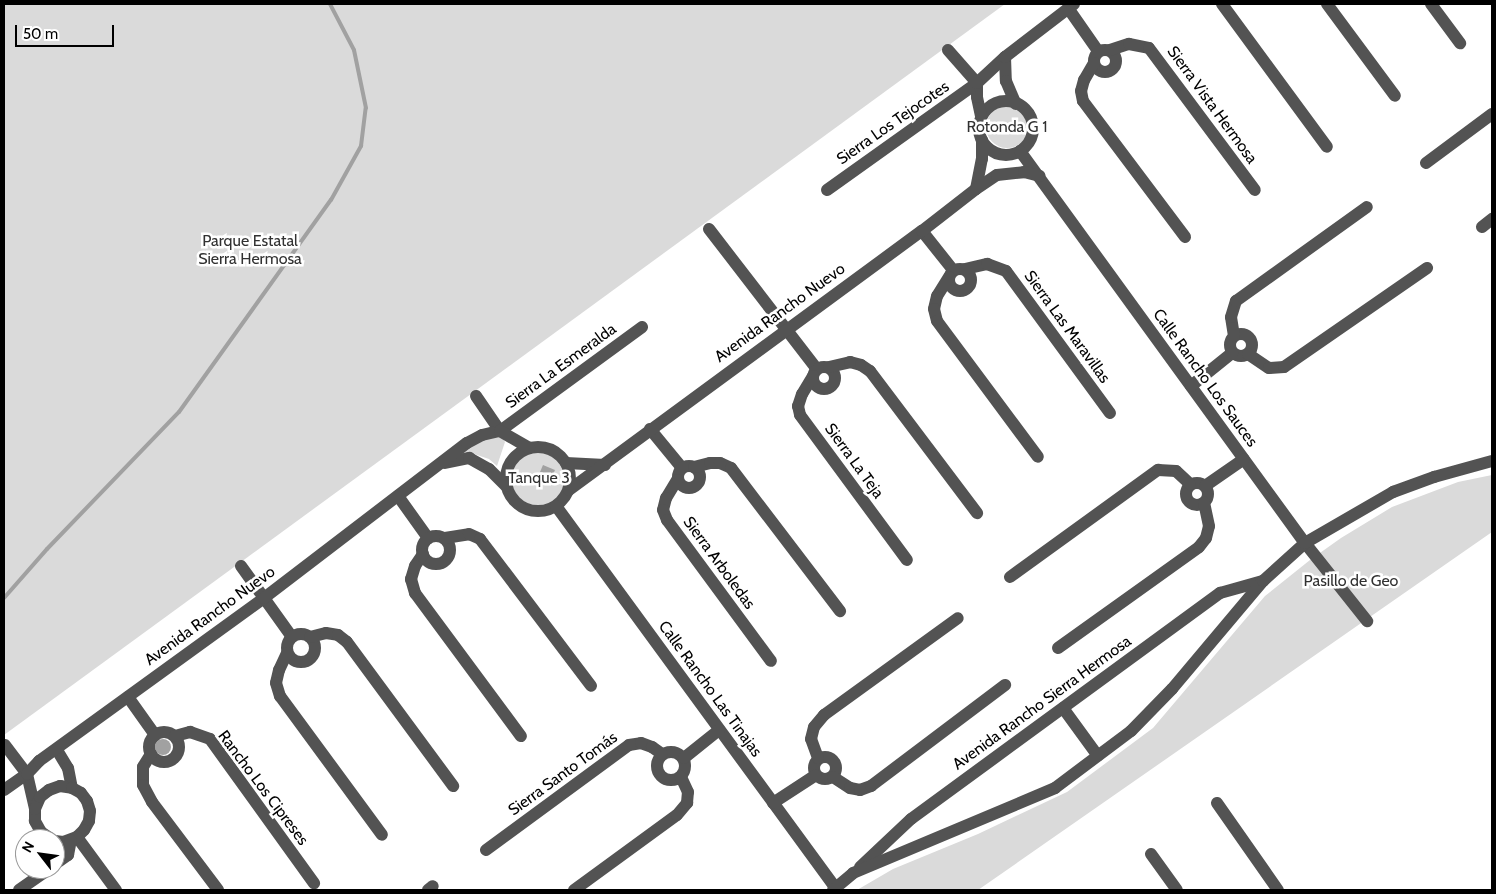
<!DOCTYPE html>
<meta charset="utf-8">
<style>
body{margin:0}
#map{position:relative;width:1496px;height:894px;overflow:hidden;background:#fff;font-family:Cabin,sans-serif}
div>[style]{position:absolute}
.green>*{inset:0;background:#dadada}
.round{border-radius:50%}
.water>*{inset:0;background:#a1a1a1;transform-origin:0 0}
.stream>*{height:4px;margin:-2px;padding:0 2px;transform-origin:2px;border-radius:2px;background:#a1a1a1}
.minor>*{height:12px;margin:-6px;padding:0 6px;transform-origin:6px;border-radius:6px;background:#535353}
.minor>.ring{margin:-6px;padding:0;box-sizing:content-box;background:none;border:12px solid #535353;border-radius:50%}
span{translate:-50% -50%;white-space:nowrap;text-align:center;line-height:1.15;-webkit-text-stroke:5px #fff;paint-order:stroke}
.street-label{font-size:16px;color:#000}
.park-label{font-size:16px;color:#313131}
.frame{position:absolute;inset:0;border:5px solid #000;pointer-events:none}
.north{position:absolute;left:15px;top:829px;width:50px;height:50px;box-sizing:border-box;background:#fff;border:1px solid #999;border-radius:50%;rotate:300deg;font-size:14px;font-weight:700;line-height:20px;text-align:center;color:#000}
.north::after{content:'';display:block;margin:auto;width:18px;height:22px;background:#000;clip-path:polygon(50% 0,100% 100%,50% 72%,0 100%)}
.scale{position:absolute;left:15px;top:25px;width:99px;height:22px;box-sizing:border-box;border:2px solid #000;border-top:0;padding-left:6px;font-size:15px;line-height:18px;white-space:nowrap;color:#000;-webkit-text-stroke:4px #fff;paint-order:stroke}
</style>
<div id="map">
<div class="green">
<div style="clip-path:polygon(4px 4px,1005px 4px,4px 735px)"></div>
<div class="round" style="left:986px;top:106px;width:42px;height:42px"></div>
<div style="clip-path:polygon(502px 437px,505px 442px,497px 466px,489px 459px,474px 454px,455px 457px,484px 438px)"></div>
<div class="round" style="left:511px;top:450px;width:56px;height:56px"></div>
<div style="clip-path:polygon(1492px 475px,1492px 532px,978px 890px,857px 890px,893px 869px,978px 834px,1067px 792px,1153px 728px,1265px 596px,1310px 560px,1341px 538px,1392px 507px,1458px 482px)"></div>
</div>
<div class="water">
<div style="left:543px;top:465px;width:13px;height:12px;rotate:23deg"></div>
<div class="round" style="left:155px;top:739px;width:16px;height:16px"></div>
</div>
<div class="stream">
<div style="left:4px;top:598px;width:65px;rotate:-48.7deg"></div>
<div style="left:47px;top:549px;width:190px;rotate:-46.1deg"></div>
<div style="left:179px;top:412px;width:261px;rotate:-54.4deg"></div>
<div style="left:331px;top:200px;width:62px;rotate:-60.9deg"></div>
<div style="left:361px;top:146px;width:38px;rotate:-83deg"></div>
<div style="left:366px;top:108px;width:59px;rotate:-101.7deg"></div>
<div style="left:354px;top:50px;width:52px;rotate:-117.6deg"></div>
</div>
<div class="minor">
<div style="left:1222px;top:4px;width:177px;rotate:53.7deg"></div>
<div style="left:1327px;top:4px;width:114px;rotate:53.5deg"></div>
<div style="left:1431px;top:4px;width:49px;rotate:53.4deg"></div>
<div style="left:1068px;top:8px;width:52px;rotate:55.1deg"></div>
<div class="ring" style="left:1094px;top:50px;width:10px;height:10px"></div>
<div style="left:1110px;top:50px;width:20px;rotate:-18deg"></div>
<div style="left:1129px;top:44px;width:20px;rotate:11deg"></div>
<div style="left:1149px;top:48px;width:177px;rotate:53.3deg"></div>
<div style="left:1005px;top:57px;width:24px;rotate:88deg"></div>
<div style="left:1006px;top:81px;width:25px;rotate:67deg"></div>
<div style="left:1094px;top:63px;width:20px;rotate:120deg"></div>
<div style="left:1084px;top:80px;width:11px;rotate:105deg"></div>
<div style="left:1081px;top:91px;width:10px;rotate:79deg"></div>
<div style="left:1083px;top:101px;width:170px;rotate:53.1deg"></div>
<div class="ring" style="left:979px;top:101px;width:42px;height:42px"></div>
<div style="left:981px;top:116px;width:19px;rotate:-102deg"></div>
<div style="left:977px;top:97px;width:14px;rotate:-90deg"></div>
<div style="left:977px;top:83px;width:38px;rotate:-43deg"></div>
<div style="left:1005px;top:57px;width:87px;rotate:-37.5deg"></div>
<div style="left:1020px;top:151px;width:485px;rotate:54deg"></div>
<div style="left:1305px;top:543px;width:100px;rotate:51.5deg"></div>
<div style="left:1426px;top:163px;width:82px;rotate:-36.6deg"></div>
<div style="left:976px;top:189px;width:31px;rotate:-79deg"></div>
<div style="left:982px;top:159px;width:19px;rotate:-90deg"></div>
<div style="left:827px;top:190px;width:184px;rotate:-35.5deg"></div>
<div style="left:977px;top:83px;width:44px;rotate:-131.3deg"></div>
<div style="left:1482px;top:227px;width:13px;rotate:-39deg"></div>
<div style="left:709px;top:229px;width:177px;rotate:52.4deg"></div>
<div style="left:922px;top:231px;width:50px;rotate:51.5deg"></div>
<div class="ring" style="left:949px;top:269px;width:10px;height:10px"></div>
<div style="left:965px;top:269px;width:23px;rotate:-13deg"></div>
<div style="left:987px;top:264px;width:20px;rotate:20deg"></div>
<div style="left:1006px;top:271px;width:176px;rotate:53.8deg"></div>
<div style="left:949px;top:277px;width:22px;rotate:122deg"></div>
<div style="left:937px;top:296px;width:13px;rotate:103deg"></div>
<div style="left:934px;top:309px;width:12px;rotate:76deg"></div>
<div style="left:937px;top:321px;width:169px;rotate:53.4deg"></div>
<div class="ring" style="left:1230px;top:334px;width:10px;height:10px"></div>
<div style="left:1234px;top:336px;width:19px;rotate:-99deg"></div>
<div style="left:1231px;top:317px;width:17px;rotate:-73deg"></div>
<div style="left:1236px;top:301px;width:161px;rotate:-35.7deg"></div>
<div style="left:1248px;top:354px;width:25px;rotate:34deg"></div>
<div style="left:1269px;top:368px;width:15px;rotate:-4deg"></div>
<div style="left:1284px;top:367px;width:174px;rotate:-34.7deg"></div>
<div class="ring" style="left:813px;top:367px;width:10px;height:10px"></div>
<div style="left:829px;top:367px;width:22px;rotate:-13deg"></div>
<div style="left:850px;top:362px;width:11px;rotate:15deg"></div>
<div style="left:861px;top:365px;width:11px;rotate:34deg"></div>
<div style="left:870px;top:371px;width:178px;rotate:53deg"></div>
<div style="left:813px;top:376px;width:21px;rotate:121deg"></div>
<div style="left:802px;top:394px;width:13px;rotate:108deg"></div>
<div style="left:798px;top:406px;width:9px;rotate:77deg"></div>
<div style="left:800px;top:415px;width:180px;rotate:53.6deg"></div>
<div style="left:1191px;top:386px;width:53px;rotate:-38.8deg"></div>
<div style="left:476px;top:396px;width:42px;rotate:55.6deg"></div>
<div style="left:500px;top:431px;width:176px;rotate:-36.2deg"></div>
<div style="left:650px;top:429px;width:50px;rotate:50.6deg"></div>
<div class="ring" style="left:506px;top:447px;width:52px;height:52px"></div>
<div style="left:445px;top:463px;width:25px;rotate:-12deg"></div>
<div style="left:469px;top:458px;width:23px;rotate:29deg"></div>
<div style="left:489px;top:469px;width:24px;rotate:45deg"></div>
<div style="left:566px;top:463px;width:39px;rotate:3deg"></div>
<div class="ring" style="left:678px;top:466px;width:10px;height:10px"></div>
<div style="left:694px;top:467px;width:16px;rotate:-14deg"></div>
<div style="left:710px;top:463px;width:10px"></div>
<div style="left:720px;top:463px;width:12px;rotate:24deg"></div>
<div style="left:731px;top:468px;width:180px;rotate:52.7deg"></div>
<div style="left:677px;top:480px;width:21px;rotate:121deg"></div>
<div style="left:666px;top:498px;width:12px;rotate:104deg"></div>
<div style="left:663px;top:510px;width:11px;rotate:68deg"></div>
<div style="left:667px;top:520px;width:175px;rotate:53.6deg"></div>
<div class="ring" style="left:1186px;top:483px;width:10px;height:10px"></div>
<div style="left:1205px;top:486px;width:47px;rotate:-34.7deg"></div>
<div style="left:569px;top:490px;width:438px;rotate:-36.3deg"></div>
<div style="left:922px;top:231px;width:68px;rotate:-37.9deg"></div>
<div style="left:976px;top:189px;width:25px;rotate:-34deg"></div>
<div style="left:997px;top:175px;width:27px;rotate:-6deg"></div>
<div style="left:1024px;top:172px;width:16px;rotate:14deg"></div>
<div style="left:398px;top:496px;width:52px;rotate:54.5deg"></div>
<div style="left:556px;top:506px;width:476px;rotate:53.8deg"></div>
<div class="ring" style="left:422px;top:536px;width:16px;height:16px"></div>
<div style="left:445px;top:538px;width:24px;rotate:-9deg"></div>
<div style="left:469px;top:534px;width:12px;rotate:24deg"></div>
<div style="left:480px;top:539px;width:184px;rotate:52.9deg"></div>
<div style="left:423px;top:554px;width:14px;rotate:124deg"></div>
<div style="left:415px;top:566px;width:14px;rotate:107deg"></div>
<div style="left:411px;top:579px;width:15px;rotate:74deg"></div>
<div style="left:415px;top:593px;width:178px;rotate:53.5deg"></div>
<div style="left:241px;top:566px;width:87px;rotate:54.3deg"></div>
<div style="left:1010px;top:577px;width:183px;rotate:-35.9deg"></div>
<div style="left:1158px;top:470px;width:18px;rotate:3deg"></div>
<div style="left:1176px;top:471px;width:19px;rotate:43deg"></div>
<div class="ring" style="left:287px;top:634px;width:16px;height:16px"></div>
<div style="left:310px;top:637px;width:16px;rotate:-14deg"></div>
<div style="left:326px;top:633px;width:12px;rotate:9deg"></div>
<div style="left:338px;top:635px;width:11px;rotate:38deg"></div>
<div style="left:347px;top:642px;width:179px;rotate:53.6deg"></div>
<div style="left:1058px;top:648px;width:173px;rotate:-35.6deg"></div>
<div style="left:1199px;top:547px;width:11px;rotate:-52deg"></div>
<div style="left:1206px;top:538px;width:12px;rotate:-76deg"></div>
<div style="left:1209px;top:526px;width:24px;rotate:-102deg"></div>
<div style="left:287px;top:653px;width:19px;rotate:115deg"></div>
<div style="left:279px;top:670px;width:13px;rotate:103deg"></div>
<div style="left:276px;top:683px;width:14px;rotate:73deg"></div>
<div style="left:280px;top:696px;width:172px;rotate:53.7deg"></div>
<div style="left:128px;top:697px;width:47px;rotate:54.6deg"></div>
<div style="left:1063px;top:708px;width:59px;rotate:53.9deg"></div>
<div class="ring" style="left:149px;top:732px;width:18px;height:18px"></div>
<div style="left:175px;top:736px;width:16px;rotate:-15deg"></div>
<div style="left:190px;top:732px;width:21px;rotate:19deg"></div>
<div style="left:210px;top:739px;width:178px;rotate:54.2deg"></div>
<div style="left:5px;top:745px;width:36px;rotate:53deg"></div>
<div style="left:27px;top:774px;width:36px;rotate:77deg"></div>
<div style="left:57px;top:750px;width:21px;rotate:59deg"></div>
<div style="left:68px;top:768px;width:20px;rotate:79deg"></div>
<div class="ring" style="left:657px;top:752px;width:16px;height:16px"></div>
<div style="left:151px;top:754px;width:15px;rotate:122deg"></div>
<div style="left:143px;top:767px;width:18px;rotate:90deg"></div>
<div style="left:143px;top:785px;width:19px;rotate:62deg"></div>
<div style="left:152px;top:802px;width:110px;rotate:53.1deg"></div>
<div class="ring" style="left:814px;top:757px;width:10px;height:10px"></div>
<div style="left:684px;top:758px;width:45px;rotate:-38.7deg"></div>
<div style="left:818px;top:758px;width:20px;rotate:-110deg"></div>
<div style="left:811px;top:739px;width:12px;rotate:-76deg"></div>
<div style="left:814px;top:727px;width:16px;rotate:-50deg"></div>
<div style="left:824px;top:715px;width:165px;rotate:-35.9deg"></div>
<div style="left:833px;top:777px;width:20px;rotate:33deg"></div>
<div style="left:850px;top:788px;width:10px;rotate:11deg"></div>
<div style="left:860px;top:790px;width:12px;rotate:-20deg"></div>
<div style="left:871px;top:786px;width:168px;rotate:-37deg"></div>
<div style="left:4px;top:790px;width:28px;rotate:-35deg"></div>
<div style="left:27px;top:774px;width:18px;rotate:-47deg"></div>
<div style="left:39px;top:761px;width:278px;rotate:-35.9deg"></div>
<div style="left:264px;top:598px;width:255px;rotate:-37.4deg"></div>
<div style="left:467px;top:443px;width:17px;rotate:-28deg"></div>
<div style="left:482px;top:435px;width:18px;rotate:-13deg"></div>
<div style="left:500px;top:431px;width:34px;rotate:30deg"></div>
<div style="left:773px;top:803px;width:51px;rotate:-33.1deg"></div>
<div style="left:1217px;top:803px;width:106px;rotate:55deg"></div>
<div style="left:77px;top:837px;width:66px;rotate:53.7deg"></div>
<div style="left:51px;top:839px;width:12px;rotate:-145deg"></div>
<div style="left:41px;top:832px;width:13px;rotate:-119deg"></div>
<div style="left:35px;top:821px;width:12px;rotate:-90deg"></div>
<div style="left:35px;top:809px;width:13px;rotate:-67deg"></div>
<div style="left:40px;top:797px;width:11px;rotate:-38deg"></div>
<div style="left:49px;top:790px;width:12px;rotate:-20deg"></div>
<div style="left:60px;top:786px;width:12px;rotate:9deg"></div>
<div style="left:72px;top:788px;width:10px;rotate:29deg"></div>
<div style="left:81px;top:793px;width:10px;rotate:53deg"></div>
<div style="left:87px;top:801px;width:10px;rotate:73deg"></div>
<div style="left:90px;top:811px;width:10px;rotate:96deg"></div>
<div style="left:89px;top:821px;width:10px;rotate:119deg"></div>
<div style="left:84px;top:830px;width:10px;rotate:135deg"></div>
<div style="left:77px;top:837px;width:15px;rotate:160deg"></div>
<div style="left:63px;top:842px;width:8px;rotate:-173deg"></div>
<div style="left:486px;top:850px;width:177px;rotate:-36.3deg"></div>
<div style="left:629px;top:745px;width:12px;rotate:-9deg"></div>
<div style="left:641px;top:743px;width:12px;rotate:20deg"></div>
<div style="left:652px;top:747px;width:12px;rotate:35deg"></div>
<div style="left:1151px;top:854px;width:44px;rotate:54.2deg"></div>
<div style="left:55px;top:864px;width:16px;rotate:-35deg"></div>
<div style="left:68px;top:855px;width:15px;rotate:-79deg"></div>
<div style="left:860px;top:867px;width:70px;rotate:-43.3deg"></div>
<div style="left:911px;top:819px;width:383px;rotate:-36.2deg"></div>
<div style="left:1220px;top:593px;width:45px;rotate:-15.6deg"></div>
<div style="left:19px;top:890px;width:37px;rotate:-35deg"></div>
<div style="left:428px;top:890px;width:6px;rotate:-39deg"></div>
<div style="left:574px;top:890px;width:127px;rotate:-36.1deg"></div>
<div style="left:677px;top:815px;width:16px;rotate:-50deg"></div>
<div style="left:687px;top:803px;width:11px;rotate:-85deg"></div>
<div style="left:688px;top:792px;width:17px;rotate:-115deg"></div>
<div style="left:833px;top:890px;width:26px;rotate:-40deg"></div>
<div style="left:853px;top:873px;width:219px;rotate:-22.8deg"></div>
<div style="left:1055px;top:788px;width:95px;rotate:-36.9deg"></div>
<div style="left:1131px;top:731px;width:59px;rotate:-45.7deg"></div>
<div style="left:1172px;top:689px;width:141px;rotate:-49.9deg"></div>
<div style="left:1263px;top:581px;width:57px;rotate:-42.1deg"></div>
<div style="left:1305px;top:543px;width:102px;rotate:-30.1deg"></div>
<div style="left:1393px;top:492px;width:44px;rotate:-20.1deg"></div>
<div style="left:1434px;top:477px;width:60px;rotate:-15.4deg"></div>
</div>
<div class="street-label">
<span style="left:1212px;top:105px;rotate:54deg">Sierra Vista Hermosa</span>
<span style="left:893px;top:123px;rotate:-35deg">Sierra Los Tejocotes</span>
<span style="left:780px;top:313px;rotate:-36deg">Avenida Rancho Nuevo</span>
<span style="left:1067px;top:327px;rotate:54deg">Sierra Las Maravillas</span>
<span style="left:561px;top:366px;rotate:-36deg">Sierra La Esmeralda</span>
<span style="left:1205px;top:378px;rotate:54deg">Calle Rancho Los Sauces</span>
<span style="left:854px;top:461px;rotate:54deg">Sierra La Teja</span>
<span style="left:719px;top:563px;rotate:54deg">Sierra Arboledas</span>
<span style="left:210px;top:616px;rotate:-36deg">Avenida Rancho Nuevo</span>
<span style="left:710px;top:689px;rotate:54deg">Calle Rancho Las Tinajas</span>
<span style="left:1042px;top:703px;rotate:-36deg">Avenida Rancho Sierra Hermosa</span>
<span style="left:563px;top:774px;rotate:-36deg">Sierra Santo Tomás</span>
<span style="left:263px;top:788px;rotate:53deg">Rancho Los Cipreses</span>
</div>
<div class="park-label">
<span style="left:1007px;top:127px">Rotonda G 1</span>
<span style="left:250px;top:250px">Parque Estatal<br>Sierra Hermosa</span>
<span style="left:539px;top:478px">Tanque 3</span>
<span style="left:1351px;top:581px">Pasillo de Geo</span>
</div>
<div class="frame"></div>
<div class="north">N</div>
<div class="scale">50 m</div>
</div>
